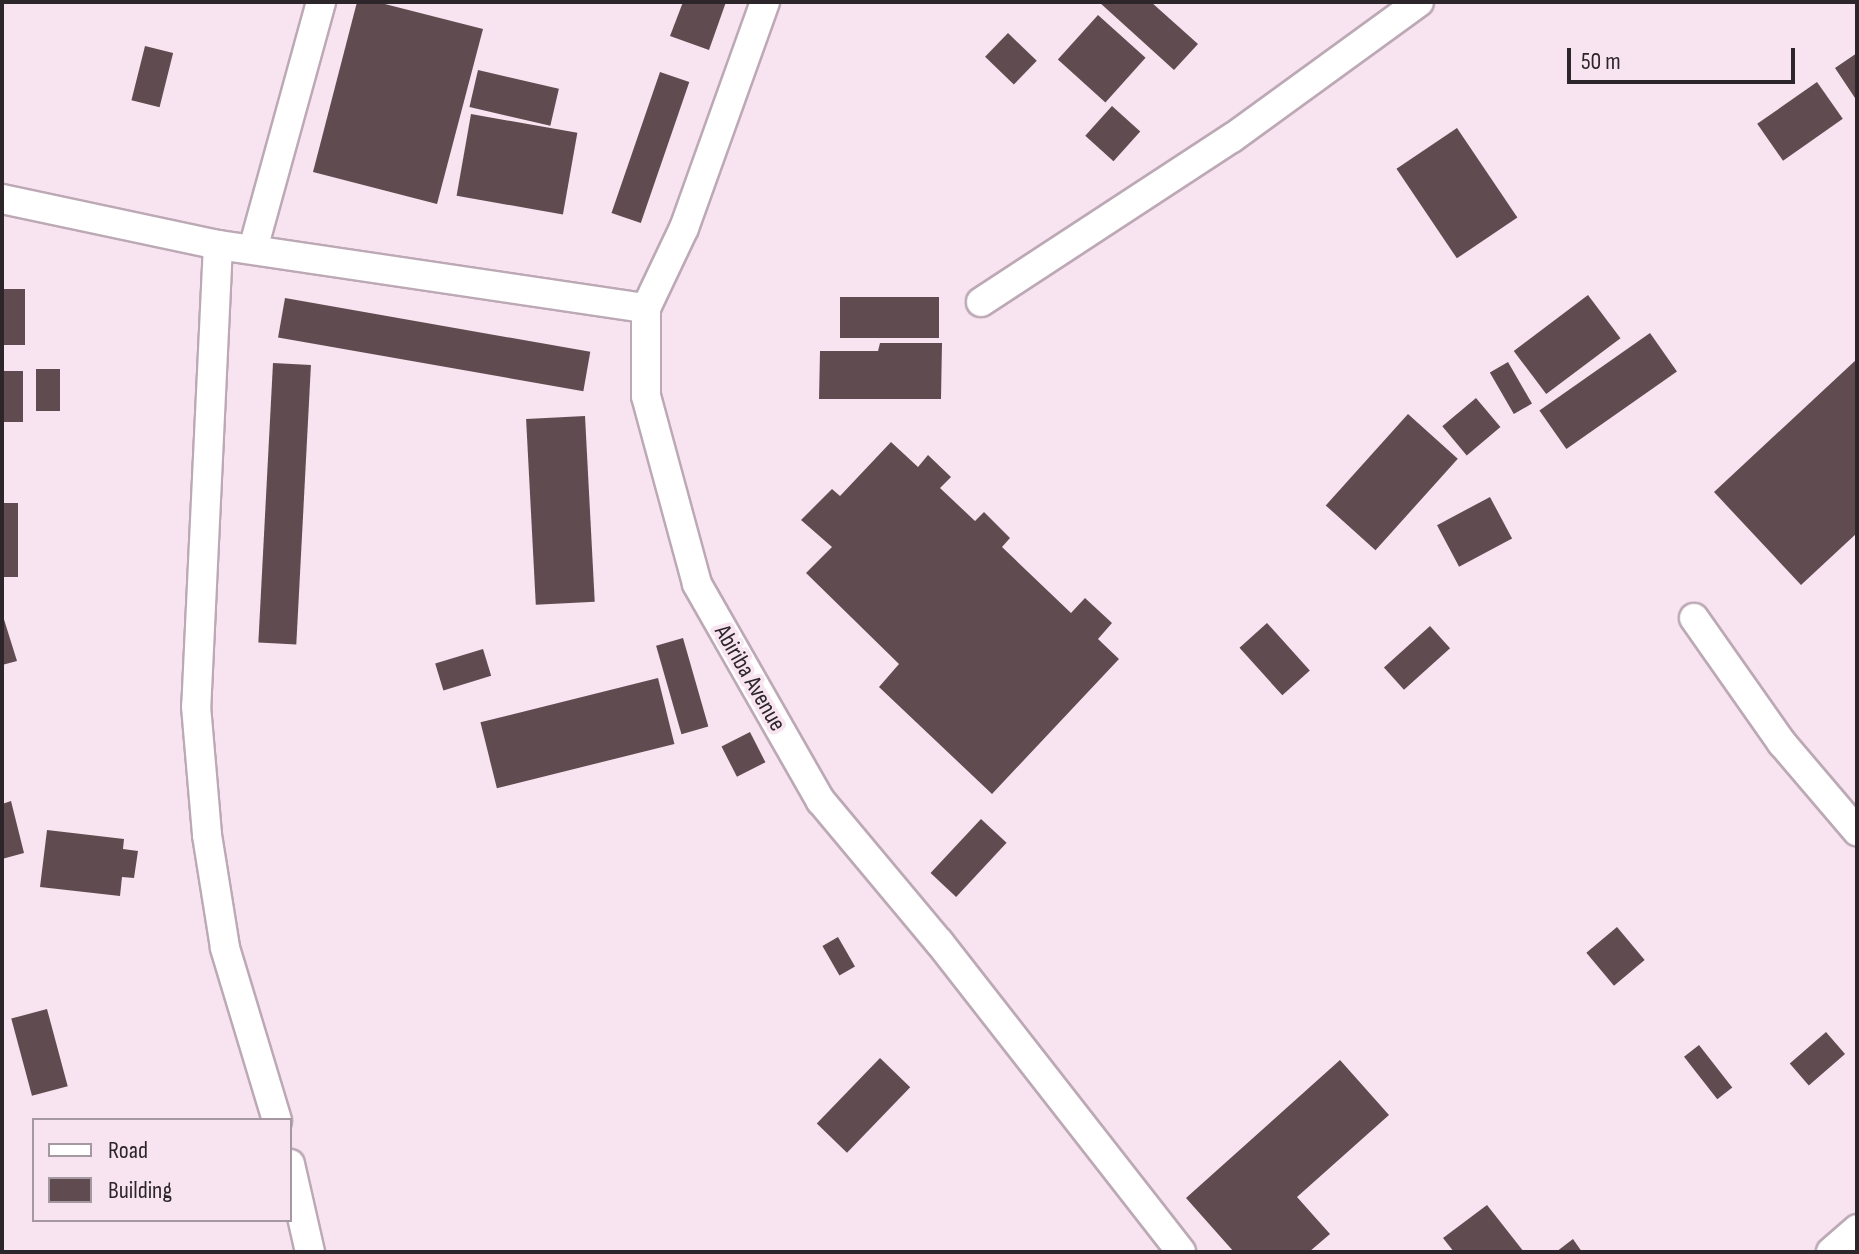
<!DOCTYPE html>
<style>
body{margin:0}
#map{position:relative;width:1859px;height:1254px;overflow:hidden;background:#f8e4f0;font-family:"Sofia Sans Condensed",sans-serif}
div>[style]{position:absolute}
.building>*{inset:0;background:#604c50;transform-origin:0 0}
.roads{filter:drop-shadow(2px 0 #bca9b5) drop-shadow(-2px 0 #bca9b5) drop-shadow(0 2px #bca9b5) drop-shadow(0 -2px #bca9b5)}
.street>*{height:28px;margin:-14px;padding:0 14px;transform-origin:14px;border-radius:14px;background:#fff}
span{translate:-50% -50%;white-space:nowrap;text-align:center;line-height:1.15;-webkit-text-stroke:8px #f8e4f0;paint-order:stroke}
.street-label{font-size:24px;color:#2c2529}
.frame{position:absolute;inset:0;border:4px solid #2c2529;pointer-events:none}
.legend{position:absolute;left:32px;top:1118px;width:260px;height:104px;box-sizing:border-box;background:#f8e4f0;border:2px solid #a698a0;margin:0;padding:10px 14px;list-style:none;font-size:24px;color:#2c2529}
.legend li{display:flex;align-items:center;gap:16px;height:40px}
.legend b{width:40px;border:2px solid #a698a0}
.scale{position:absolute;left:1567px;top:48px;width:228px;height:36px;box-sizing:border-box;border:4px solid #2c2529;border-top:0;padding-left:10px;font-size:24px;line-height:28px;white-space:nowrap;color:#2c2529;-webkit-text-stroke:6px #f8e4f0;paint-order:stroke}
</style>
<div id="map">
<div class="building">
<div style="clip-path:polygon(357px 2px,377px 2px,483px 29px,437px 204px,313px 172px)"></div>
<div style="clip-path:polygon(683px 2px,726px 2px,709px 50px,670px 36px)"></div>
<div style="clip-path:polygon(1099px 2px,1151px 2px,1198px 44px,1174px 70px)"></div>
<div style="left:1098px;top:15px;width:64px;height:60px;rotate:42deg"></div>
<div style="left:1008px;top:33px;width:40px;height:33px;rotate:44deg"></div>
<div style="left:145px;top:46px;width:29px;height:56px;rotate:14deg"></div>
<div style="clip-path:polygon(1857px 53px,1857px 101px,1835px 68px)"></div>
<div style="left:478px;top:70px;width:83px;height:38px;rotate:13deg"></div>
<div style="left:660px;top:72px;width:31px;height:149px;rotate:19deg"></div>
<div style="left:1817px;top:82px;width:45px;height:73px;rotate:55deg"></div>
<div style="left:1112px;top:106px;width:38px;height:40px;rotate:42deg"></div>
<div style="left:471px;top:114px;width:108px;height:83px;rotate:10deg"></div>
<div style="left:1457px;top:128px;width:108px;height:73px;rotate:56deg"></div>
<div style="left:2px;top:289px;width:23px;height:56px"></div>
<div style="left:1588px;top:295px;width:54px;height:93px;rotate:53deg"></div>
<div style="left:939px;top:297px;width:41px;height:99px;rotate:90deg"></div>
<div style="left:285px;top:298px;width:310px;height:40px;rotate:10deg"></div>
<div style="left:1650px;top:333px;width:47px;height:135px;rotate:55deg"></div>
<div style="clip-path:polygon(880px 343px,942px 343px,941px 399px,819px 399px,820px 351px,878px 351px)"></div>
<div style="clip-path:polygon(1857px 359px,1857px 533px,1801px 585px,1714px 492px)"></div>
<div style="left:1508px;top:362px;width:48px;height:21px;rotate:60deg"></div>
<div style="left:273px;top:363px;width:38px;height:280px;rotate:3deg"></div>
<div style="left:36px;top:369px;width:24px;height:42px"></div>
<div style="left:2px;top:371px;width:21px;height:51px"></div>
<div style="left:1476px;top:398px;width:38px;height:44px;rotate:50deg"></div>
<div style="left:1408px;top:414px;width:67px;height:123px;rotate:42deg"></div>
<div style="left:585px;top:416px;width:186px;height:59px;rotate:87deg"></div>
<div style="clip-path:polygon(891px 442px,918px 467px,928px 455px,951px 477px,940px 488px,975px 521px,984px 512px,1010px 538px,1002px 547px,1071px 613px,1085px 598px,1112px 623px,1098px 639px,1119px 659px,992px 794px,879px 687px,899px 664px,806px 573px,832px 547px,801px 520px,832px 489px,840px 496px)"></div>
<div style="left:1490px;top:497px;width:47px;height:60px;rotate:62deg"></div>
<div style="left:2px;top:503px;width:16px;height:74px"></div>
<div style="clip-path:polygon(2px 613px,17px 661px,2px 665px)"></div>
<div style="left:1267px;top:623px;width:64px;height:37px;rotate:48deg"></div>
<div style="left:1430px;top:626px;width:30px;height:62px;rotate:48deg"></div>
<div style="left:683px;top:638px;width:92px;height:28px;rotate:74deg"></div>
<div style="left:483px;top:649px;width:28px;height:50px;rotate:73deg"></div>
<div style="left:658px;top:678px;width:68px;height:183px;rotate:76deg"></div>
<div style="left:750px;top:732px;width:34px;height:32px;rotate:63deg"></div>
<div style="clip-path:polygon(11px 801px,24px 853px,2px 859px,2px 804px)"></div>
<div style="left:981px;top:819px;width:35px;height:74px;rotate:43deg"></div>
<div style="clip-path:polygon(47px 830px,124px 839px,123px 849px,138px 851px,134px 878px,122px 877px,120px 896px,40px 887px)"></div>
<div style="left:1617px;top:927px;width:43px;height:40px;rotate:50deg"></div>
<div style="left:838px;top:937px;width:34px;height:18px;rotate:60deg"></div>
<div style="left:47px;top:1009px;width:80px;height:37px;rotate:75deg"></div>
<div style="left:1826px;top:1032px;width:29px;height:48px;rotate:49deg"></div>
<div style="left:1699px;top:1045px;width:54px;height:19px;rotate:52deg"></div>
<div style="left:880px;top:1058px;width:42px;height:91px;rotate:44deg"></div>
<div style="clip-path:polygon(1340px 1060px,1389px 1115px,1297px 1197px,1330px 1234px,1309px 1252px,1234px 1252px,1186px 1198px)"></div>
<div style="clip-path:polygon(1487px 1205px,1524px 1252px,1454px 1252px,1443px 1238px)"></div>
<div style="clip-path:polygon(1573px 1239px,1582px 1252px,1556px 1252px)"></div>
</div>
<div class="roads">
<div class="street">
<div style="left:765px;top:2px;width:240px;rotate:109.7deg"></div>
<div style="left:684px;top:228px;width:89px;rotate:115.4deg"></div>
<div style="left:646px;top:308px;width:88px;rotate:90deg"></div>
<div style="left:646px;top:396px;width:195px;rotate:74.8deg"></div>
<div style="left:697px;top:584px;width:250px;rotate:60.3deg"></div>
<div style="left:821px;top:801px;width:184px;rotate:50.1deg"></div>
<div style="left:939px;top:942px;width:393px;rotate:52deg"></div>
<div style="left:2px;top:199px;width:221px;rotate:12deg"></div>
<div style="left:218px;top:245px;width:433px;rotate:8.4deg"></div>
<div style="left:218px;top:245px;width:462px;rotate:92.7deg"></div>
<div style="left:196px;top:706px;width:129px;rotate:85.1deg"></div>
<div style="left:207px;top:835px;width:114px;rotate:80.9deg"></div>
<div style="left:225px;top:948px;width:180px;rotate:73.2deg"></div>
<div style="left:253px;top:249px;width:256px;rotate:-74.6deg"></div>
<div style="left:981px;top:302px;width:300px;rotate:-33.2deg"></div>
<div style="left:1232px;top:138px;width:231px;rotate:-36deg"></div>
<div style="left:1694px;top:618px;width:153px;rotate:54.9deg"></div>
<div style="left:1782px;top:743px;width:116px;rotate:49.6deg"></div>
<div style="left:290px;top:1164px;width:90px;rotate:77.2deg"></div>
<div style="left:1831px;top:1252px;width:35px;rotate:-41deg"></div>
</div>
</div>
<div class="street-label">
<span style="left:750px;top:678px;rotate:60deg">Abiriba Avenue</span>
</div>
<div class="frame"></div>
<ul class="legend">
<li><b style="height:10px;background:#fff"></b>Road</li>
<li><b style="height:22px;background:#604c50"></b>Building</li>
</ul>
<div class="scale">50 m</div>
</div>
